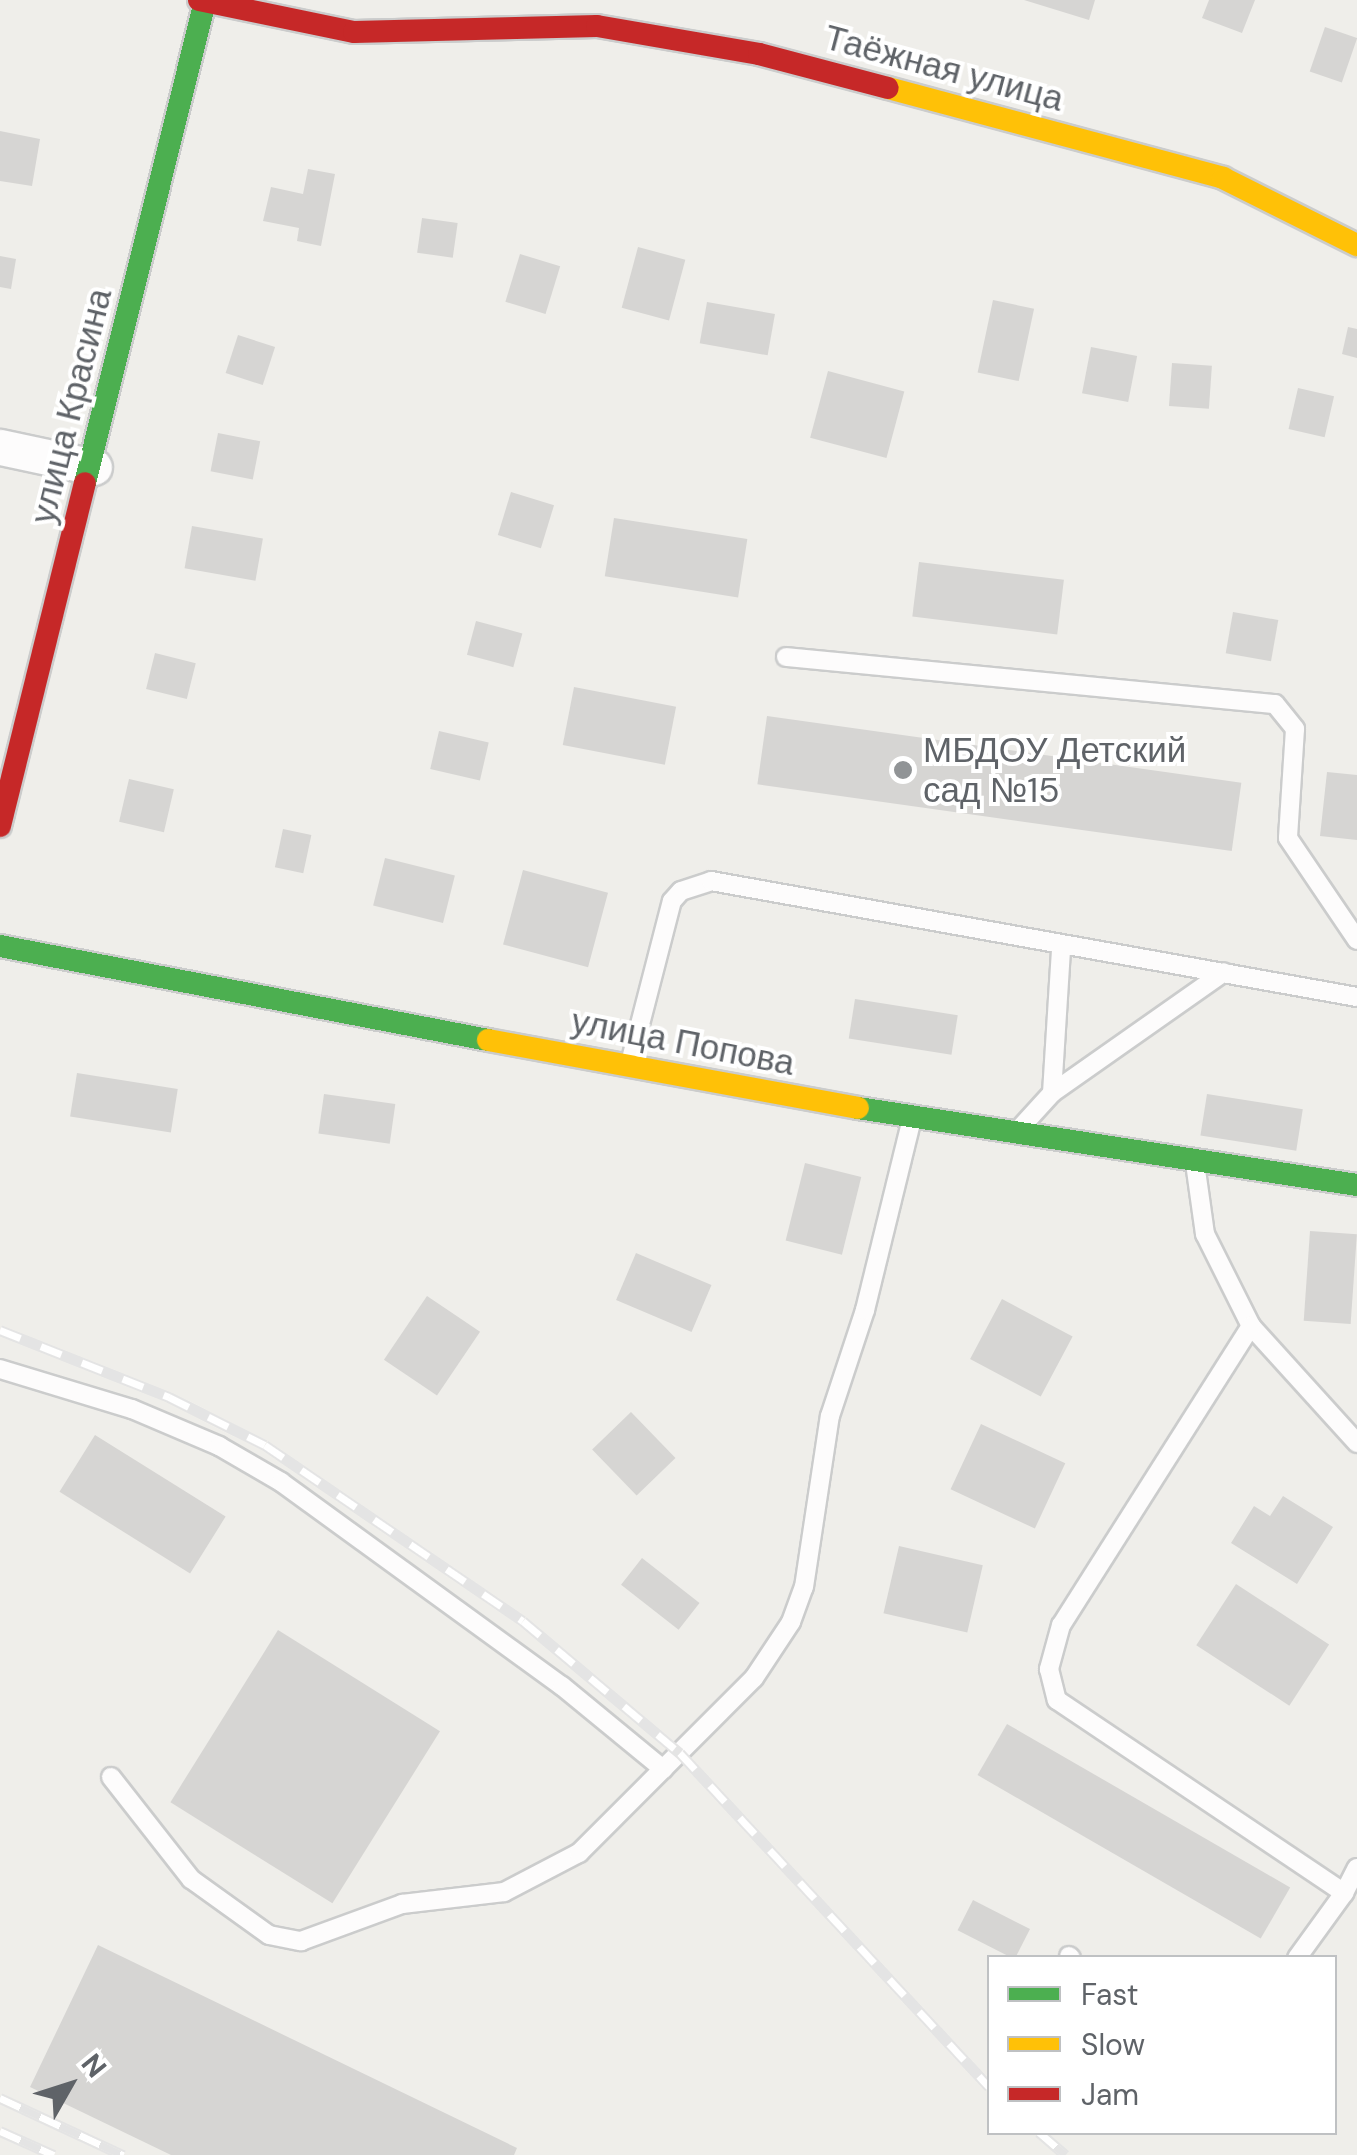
<!DOCTYPE html>
<meta charset="utf-8">
<style>
body{margin:0}
#map{position:relative;width:1357px;height:2155px;overflow:hidden;background:#efeeea;font-family:"DM Sans",sans-serif}
div>[style]{position:absolute}
.building>*{inset:0;background:#d6d5d3;transform-origin:0 0}
.roads{filter:drop-shadow(2px 0 #cbcccc) drop-shadow(-2px 0 #cbcccc) drop-shadow(0 2px #cbcccc) drop-shadow(0 -2px #cbcccc)}
.lane>*{height:18px;margin:-9px;padding:0 9px;transform-origin:9px;border-radius:9px;background:#fdfcfc}
.street>*{height:35px;margin:-17.5px;padding:0 17.5px;transform-origin:17.5px;border-radius:17.5px;background:#fdfcfc}
.fast>*{height:22px;margin:-11px;padding:0 11px;transform-origin:11px;border-radius:11px;background:#4caf50}
.slow>*{height:22px;margin:-11px;padding:0 11px;transform-origin:11px;border-radius:11px;background:#ffc107}
.jam>*{height:22px;margin:-11px;padding:0 11px;transform-origin:11px;border-radius:11px;background:#c62828}
.rail>*{height:11px;margin-top:-5.5px;transform-origin:0;background:repeating-linear-gradient(90deg,#fff 0 22px,#e4e4e4 0 44px);box-sizing:border-box;border-block:2px solid #e4e4e4}
.dots>*{width:28px;height:28px;translate:-50% -50%;box-sizing:border-box;border:5px solid #fff;border-radius:50%}
span{translate:-50% -50%;white-space:nowrap;text-align:center;line-height:1.15;-webkit-text-stroke:8px #fff;paint-order:stroke}
.street-label{font-size:35px;color:#5f6368}
.poi-label{font-size:35px;color:#5f6368}
.left{translate:0 -50%;text-align:left}
.legend{position:absolute;left:987px;top:1955px;width:350px;height:180px;box-sizing:border-box;background:#fff;border:2px solid #bfc1c3;margin:0;padding:12px 18px;list-style:none;font-size:30px;color:#5f6368}
.legend li{display:flex;align-items:center;gap:20px;height:50px}
.legend b{width:50px;border:2px solid #bfc1c3}
.north{position:absolute;left:20px;top:2035px;width:100px;height:100px;-webkit-text-stroke:8px #fff;paint-order:stroke;rotate:51deg;font-size:28px;font-weight:700;line-height:40px;text-align:center;color:#5f6368}
.north::after{content:'';display:block;margin:auto;width:35px;height:45px;background:#5f6368;clip-path:polygon(50% 0,100% 100%,50% 72%,0 100%)}
</style>
<div id="map">
<div class="building">
<div style="clip-path:polygon(1024px 0,1095px 0,1089px 20px)"></div>
<div style="clip-path:polygon(1209px 0,1255px 0,1242px 33px,1202px 18px)"></div>
<div style="left:1325px;top:27px;width:34px;height:47px;rotate:19deg"></div>
<div style="clip-path:polygon(0 131px,40px 139px,32px 186px,0 181px)"></div>
<div style="clip-path:polygon(308px 169px,335px 174px,321px 246px,297px 241px,299px 228px,263px 221px,271px 187px,303px 194px)"></div>
<div style="left:422px;top:218px;width:36px;height:35px;rotate:8deg"></div>
<div style="left:638px;top:247px;width:49px;height:63px;rotate:15deg"></div>
<div style="left:520px;top:254px;width:42px;height:50px;rotate:17deg"></div>
<div style="clip-path:polygon(0 256px,16px 259px,11px 289px,0 287px)"></div>
<div style="left:993px;top:300px;width:42px;height:74px;rotate:12deg"></div>
<div style="left:707px;top:302px;width:69px;height:42px;rotate:10deg"></div>
<div style="clip-path:polygon(1348px 327px,1357px 329px,1357px 358px,1342px 354px)"></div>
<div style="left:238px;top:335px;width:39px;height:40px;rotate:18deg"></div>
<div style="left:1091px;top:347px;width:47px;height:47px;rotate:11deg"></div>
<div style="left:1172px;top:363px;width:40px;height:43px;rotate:4deg"></div>
<div style="left:828px;top:371px;width:79px;height:69px;rotate:15deg"></div>
<div style="left:1298px;top:388px;width:37px;height:42px;rotate:13deg"></div>
<div style="left:218px;top:433px;width:43px;height:39px;rotate:11deg"></div>
<div style="left:511px;top:492px;width:45px;height:45px;rotate:17deg"></div>
<div style="left:614px;top:518px;width:135px;height:59px;rotate:9deg"></div>
<div style="left:192px;top:526px;width:72px;height:43px;rotate:10deg"></div>
<div style="left:919px;top:562px;width:146px;height:55px;rotate:7deg"></div>
<div style="left:1233px;top:612px;width:46px;height:42px;rotate:10deg"></div>
<div style="left:476px;top:621px;width:48px;height:35px;rotate:15deg"></div>
<div style="left:155px;top:653px;width:42px;height:37px;rotate:14deg"></div>
<div style="left:574px;top:687px;width:104px;height:59px;rotate:11deg"></div>
<div style="left:767px;top:716px;width:479px;height:69px;rotate:8deg"></div>
<div style="left:439px;top:731px;width:51px;height:39px;rotate:13deg"></div>
<div style="clip-path:polygon(1327px 772px,1357px 775px,1357px 840px,1320px 836px)"></div>
<div style="left:129px;top:779px;width:46px;height:44px;rotate:13deg"></div>
<div style="left:283px;top:829px;width:29px;height:39px;rotate:12deg"></div>
<div style="left:385px;top:858px;width:72px;height:49px;rotate:14deg"></div>
<div style="left:523px;top:870px;width:88px;height:77px;rotate:15deg"></div>
<div style="left:855px;top:999px;width:104px;height:40px;rotate:9deg"></div>
<div style="left:77px;top:1073px;width:102px;height:44px;rotate:9deg"></div>
<div style="left:324px;top:1094px;width:72px;height:40px;rotate:8deg"></div>
<div style="left:1207px;top:1094px;width:97px;height:42px;rotate:9deg"></div>
<div style="left:805px;top:1163px;width:58px;height:80px;rotate:14deg"></div>
<div style="left:1310px;top:1231px;width:47px;height:90px;rotate:4deg"></div>
<div style="left:636px;top:1253px;width:82px;height:51px;rotate:23deg"></div>
<div style="left:427px;top:1296px;width:64px;height:77px;rotate:34deg"></div>
<div style="left:1002px;top:1299px;width:80px;height:68px;rotate:28deg"></div>
<div style="left:631px;top:1412px;width:64px;height:54px;rotate:46deg"></div>
<div style="left:981px;top:1424px;width:93px;height:72px;rotate:25deg"></div>
<div style="left:95px;top:1435px;width:154px;height:67px;rotate:32deg"></div>
<div style="clip-path:polygon(1283px 1496px,1333px 1527px,1297px 1584px,1231px 1543px,1254px 1506px,1270px 1516px)"></div>
<div style="left:899px;top:1546px;width:86px;height:69px;rotate:13deg"></div>
<div style="left:642px;top:1558px;width:73px;height:34px;rotate:38deg"></div>
<div style="left:1236px;top:1584px;width:111px;height:73px;rotate:33deg"></div>
<div style="left:278px;top:1630px;width:191px;height:203px;rotate:32deg"></div>
<div style="left:1007px;top:1724px;width:327px;height:59px;rotate:30deg"></div>
<div style="left:973px;top:1900px;width:64px;height:34px;rotate:27deg"></div>
<div style="clip-path:polygon(98px 1945px,517px 2148px,514px 2155px,171px 2155px,30px 2087px)"></div>
</div>
<div class="roads">
<div class="lane">
<div style="left:786px;top:657px;width:491px;rotate:5.5deg"></div>
<div style="left:1275px;top:704px;width:32px;rotate:51deg"></div>
<div style="left:1295px;top:729px;width:109px;rotate:93.7deg"></div>
<div style="left:1288px;top:838px;width:123px;rotate:55.9deg"></div>
<div style="left:630px;top:1063px;width:167px;rotate:-75.5deg"></div>
<div style="left:672px;top:901px;width:13px;rotate:-48deg"></div>
<div style="left:681px;top:891px;width:32px;rotate:-18deg"></div>
<div style="left:711px;top:881px;width:656px;rotate:10.18deg"></div>
<div style="left:1052px;top:1093px;width:145px;rotate:-86.4deg"></div>
<div style="left:1022px;top:1126px;width:45px;rotate:-47.7deg"></div>
<div style="left:1052px;top:1093px;width:210px;rotate:-35.1deg"></div>
<div style="left:1195px;top:1163px;width:72px;rotate:82deg"></div>
<div style="left:1205px;top:1234px;width:103px;rotate:63.4deg"></div>
<div style="left:1251px;top:1326px;width:158px;rotate:47.8deg"></div>
<div style="left:1251px;top:1326px;width:354px;rotate:122.4deg"></div>
<div style="left:1061px;top:1625px;width:46px;rotate:105.3deg"></div>
<div style="left:1049px;top:1669px;width:32px;rotate:76deg"></div>
<div style="left:1057px;top:1700px;width:346px;rotate:33.9deg"></div>
<div style="left:1344px;top:1893px;width:80px;rotate:125.9deg"></div>
<div style="left:0;top:1369px;width:138px;rotate:16.9deg"></div>
<div style="left:132px;top:1409px;width:95px;rotate:23deg"></div>
<div style="left:219px;top:1446px;width:72px;rotate:30.1deg"></div>
<div style="left:281px;top:1482px;width:347px;rotate:36deg"></div>
<div style="left:562px;top:1686px;width:131px;rotate:39.4deg"></div>
<div style="left:111px;top:1777px;width:130px;rotate:51.9deg"></div>
<div style="left:191px;top:1879px;width:96px;rotate:35.7deg"></div>
<div style="left:269px;top:1935px;width:33px;rotate:11deg"></div>
<div style="left:301px;top:1941px;width:108px;rotate:-20.1deg"></div>
<div style="left:402px;top:1904px;width:103px;rotate:-6.7deg"></div>
<div style="left:504px;top:1892px;width:85px;rotate:-27.5deg"></div>
<div style="left:579px;top:1853px;width:247px;rotate:-45deg"></div>
<div style="left:754px;top:1678px;width:67px;rotate:-56.5deg"></div>
<div style="left:791px;top:1622px;width:37px;rotate:-70deg"></div>
<div style="left:804px;top:1587px;width:173px;rotate:-81.4deg"></div>
<div style="left:830px;top:1416px;width:112px;rotate:-71.7deg"></div>
<div style="left:865px;top:1310px;width:198px;rotate:-76.2deg"></div>
<div style="left:1344px;top:1893px;width:28px;rotate:-63deg"></div>
<div style="left:1069px;top:1956px;width:3px;rotate:45deg"></div>
</div>
<div class="street">
<div style="left:0;top:447px;width:96px;rotate:12deg"></div>
</div>
<div class="fast">
<div style="left:85px;top:483px;width:498px;rotate:-76deg"></div>
<div style="left:0;top:946px;width:497px;rotate:10.9deg"></div>
<div style="left:858px;top:1108px;width:505px;rotate:8.77deg"></div>
</div>
<div class="slow">
<div style="left:888px;top:88px;width:347px;rotate:15deg"></div>
<div style="left:1223px;top:178px;width:150px;rotate:26.6deg"></div>
<div style="left:488px;top:1040px;width:376px;rotate:10.4deg"></div>
</div>
<div class="jam">
<div style="left:199px;top:0;width:158px;rotate:11.7deg"></div>
<div style="left:354px;top:32px;width:243px;rotate:-1.4deg"></div>
<div style="left:597px;top:26px;width:164px;rotate:9.8deg"></div>
<div style="left:759px;top:54px;width:133px;rotate:14.8deg"></div>
<div style="left:0;top:826px;width:353px;rotate:-76.1deg"></div>
</div>
</div>
<div class="rail">
<div style="left:0;top:1330px;width:182px;rotate:21.6deg"></div>
<div style="left:169px;top:1397px;width:107px;rotate:26.6deg"></div>
<div style="left:265px;top:1445px;width:312px;rotate:34.3deg"></div>
<div style="left:523px;top:1621px;width:205px;rotate:40.1deg"></div>
<div style="left:680px;top:1753px;width:455px;rotate:47.2deg"></div>
<div style="left:0;top:2098px;width:136px;rotate:24.9deg"></div>
<div style="left:0;top:2131px;width:59px;rotate:24deg"></div>
<div style="left:1039px;top:2132px;width:35px;rotate:41deg"></div>
</div>
<div class="dots">
<div style="left:903px;top:770px;background:#919496"></div>
</div>
<div class="street-label">
<span style="left:944px;top:68px;rotate:15deg">Таёжная улица</span>
<span style="left:71px;top:406px;rotate:-76deg">улица Красина</span>
<span style="left:683px;top:1042px;rotate:11deg">улица Попова</span>
</div>
<div class="poi-label">
<span class="left" style="left:923px;top:770px">МБДОУ Детский<br>сад №15</span>
</div>
<ul class="legend">
<li><b style="height:12px;background:#4caf50"></b>Fast</li>
<li><b style="height:12px;background:#ffc107"></b>Slow</li>
<li><b style="height:12px;background:#c62828"></b>Jam</li>
</ul>
<div class="north">N</div>
</div>
